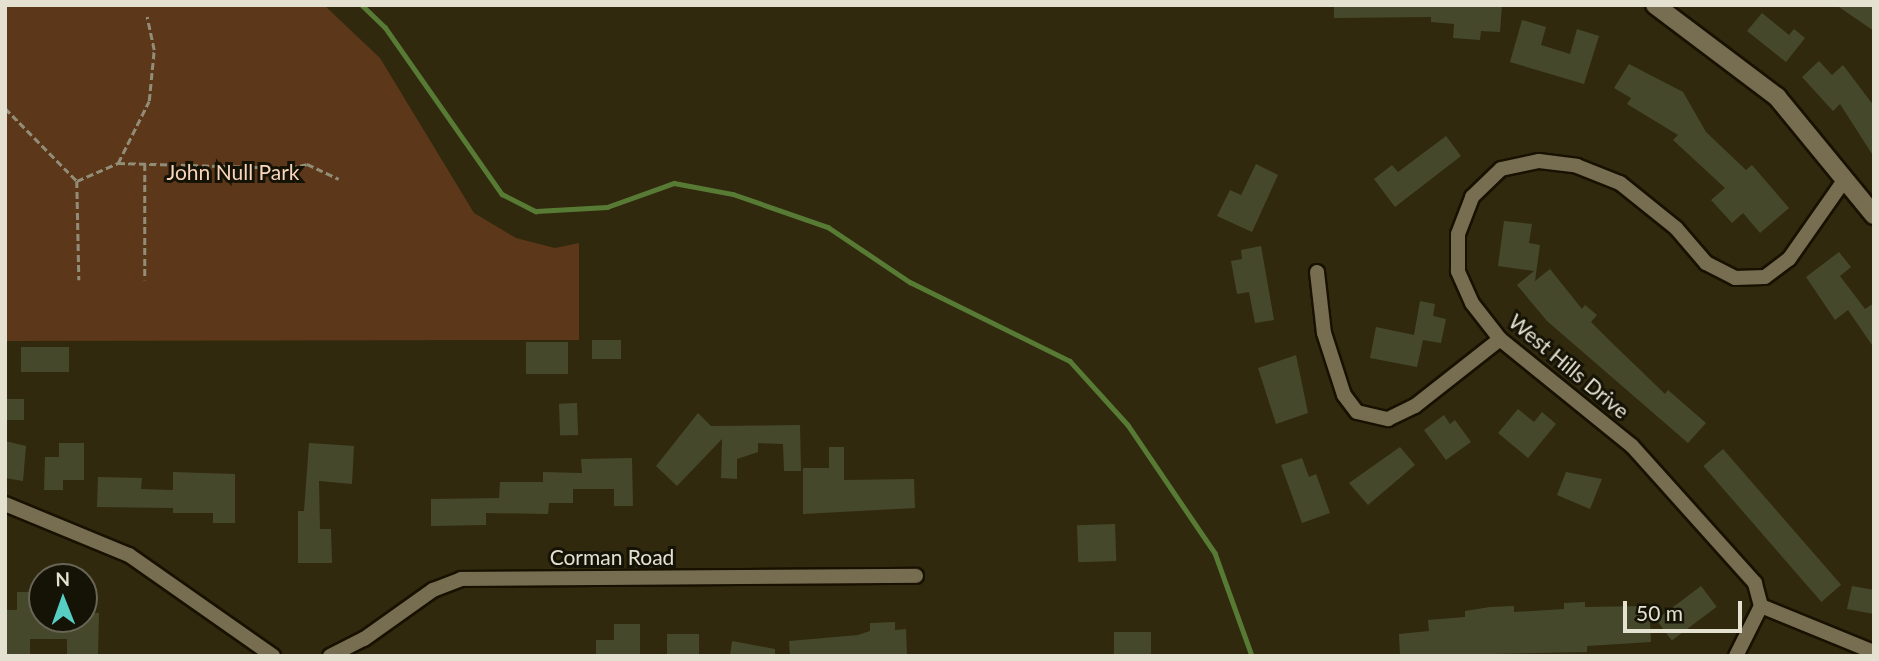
<!DOCTYPE html>
<style>
body{margin:0}
#map{position:relative;width:1879px;height:661px;overflow:hidden;background:#30290d;font-family:Lato,sans-serif}
div>[style]{position:absolute}
.green>*{inset:0;background:#5d3719}
.stream>*{height:4.5px;margin:-2.25px;padding:0 2.25px;transform-origin:2.25px;border-radius:2.25px;background:#577b35}
.building>*{inset:0;background:#46482c;transform-origin:0 0}
.path>*{height:2.5px;margin-top:-1.25px;transform-origin:0;background:repeating-linear-gradient(90deg,#928d77 0 7px,transparent 0 10.5px)}
.roads{filter:drop-shadow(2px 0 #181100) drop-shadow(-2px 0 #181100) drop-shadow(0 2px #181100) drop-shadow(0 -2px #181100)}
.minor>*{height:14px;margin:-7px;padding:0 7px;transform-origin:7px;border-radius:7px;background:#776e51}
.tertiary>*{height:18px;margin:-9px;padding:0 9px;transform-origin:9px;border-radius:9px;background:#776e51}
span{translate:-50% -50%;white-space:nowrap;text-align:center;line-height:1.15;-webkit-text-stroke:6px #151206;paint-order:stroke}
.park-label{font-size:21px;color:#f9d4ba}
.street-label{font-size:21px;color:#e5e1d0}
.frame{position:absolute;inset:0;border:7px solid #e5e1d0;pointer-events:none}
.north{position:absolute;left:28px;top:563px;width:70px;height:70px;box-sizing:border-box;background:#151206;border:2px solid #686557;border-radius:50%;rotate:359deg;font-size:19px;font-weight:700;line-height:28px;text-align:center;color:#e5e1d0}
.north::after{content:'';display:block;margin:auto;width:24px;height:32px;background:#56cec3;clip-path:polygon(50% 0,100% 100%,50% 72%,0 100%)}
.scale{position:absolute;left:1623px;top:601px;width:119px;height:32px;box-sizing:border-box;border:4px solid #e5e1d0;border-top:0;padding-left:9px;font-size:21px;line-height:24px;white-space:nowrap;color:#e5e1d0;-webkit-text-stroke:5px #151206;paint-order:stroke}
</style>
<div id="map">
<div class="green">
<div style="clip-path:polygon(5px 5px,324px 5px,380px 58px,474px 213px,516px 238px,555px 248px,579px 243px,579px 340px,5px 341px)"></div>
</div>
<div class="stream">
<div style="left:362px;top:5px;width:32px;rotate:44deg"></div>
<div style="left:385px;top:27px;width:204px;rotate:55deg"></div>
<div style="left:502px;top:194px;width:38px;rotate:27deg"></div>
<div style="left:536px;top:211px;width:71px;rotate:-3.2deg"></div>
<div style="left:607px;top:207px;width:71px;rotate:-19.7deg"></div>
<div style="left:674px;top:183px;width:60px;rotate:10.6deg"></div>
<div style="left:733px;top:194px;width:101px;rotate:19.2deg"></div>
<div style="left:828px;top:227px;width:99px;rotate:33.9deg"></div>
<div style="left:910px;top:282px;width:178px;rotate:26.3deg"></div>
<div style="left:1070px;top:361px;width:86px;rotate:47.8deg"></div>
<div style="left:1128px;top:425px;width:155px;rotate:55.8deg"></div>
<div style="left:1215px;top:553px;width:109px;rotate:70.2deg"></div>
</div>
<div class="building">
<div style="clip-path:polygon(1334px 5px,1502px 5px,1500px 32px,1481px 31px,1480px 40px,1453px 38px,1454px 24px,1431px 22px,1431px 17px,1334px 18px)"></div>
<div style="clip-path:polygon(1836px 5px,1874px 5px,1874px 31px)"></div>
<div style="clip-path:polygon(1762px 13px,1789px 35px,1794px 29px,1805px 38px,1786px 62px,1747px 31px)"></div>
<div style="clip-path:polygon(1522px 20px,1546px 27px,1541px 45px,1570px 54px,1577px 29px,1599px 36px,1584px 84px,1510px 62px)"></div>
<div style="clip-path:polygon(1819px 61px,1832px 75px,1843px 65px,1874px 106px,1874px 157px,1840px 104px,1833px 111px,1802px 77px)"></div>
<div style="clip-path:polygon(1629px 64px,1683px 92px,1706px 132px,1746px 170px,1752px 165px,1789px 208px,1760px 233px,1743px 213px,1732px 223px,1711px 200px,1725px 188px,1673px 140px,1678px 135px,1627px 104px,1631px 98px,1614px 88px)"></div>
<div style="clip-path:polygon(1446px 136px,1461px 156px,1395px 207px,1374px 179px,1392px 165px,1398px 172px)"></div>
<div style="clip-path:polygon(1256px 164px,1278px 175px,1252px 232px,1217px 216px,1230px 190px,1241px 195px)"></div>
<div style="clip-path:polygon(1504px 221px,1532px 224px,1529px 243px,1540px 245px,1535px 281px,1550px 269px,1582px 309px,1585px 305px,1597px 315px,1591px 322px,1610px 341px,1665px 394px,1668px 390px,1706px 423px,1688px 443px,1547px 321px,1517px 285px,1534px 271px,1498px 266px)"></div>
<div style="clip-path:polygon(1261px 246px,1274px 320px,1255px 323px,1249px 292px,1237px 294px,1231px 261px,1242px 259px,1241px 250px)"></div>
<div style="clip-path:polygon(1839px 252px,1851px 267px,1840px 276px,1865px 309px,1874px 303px,1874px 348px,1848px 310px,1835px 320px,1806px 277px)"></div>
<div style="clip-path:polygon(1420px 301px,1435px 304px,1433px 316px,1446px 319px,1441px 343px,1423px 340px,1417px 367px,1370px 358px,1376px 327px,1414px 335px)"></div>
<div style="left:621px;top:340px;width:19px;height:29px;rotate:90deg"></div>
<div style="left:568px;top:342px;width:32px;height:42px;rotate:90deg"></div>
<div style="left:69px;top:347px;width:25px;height:48px;rotate:90deg"></div>
<div style="clip-path:polygon(1296px 355px,1308px 413px,1276px 424px,1258px 368px)"></div>
<div style="left:5px;top:399px;width:19px;height:21px"></div>
<div style="left:577px;top:403px;width:32px;height:18px;rotate:88deg"></div>
<div style="clip-path:polygon(1518px 409px,1534px 422px,1542px 412px,1556px 424px,1528px 458px,1498px 433px)"></div>
<div style="clip-path:polygon(698px 413px,711px 426px,800px 425px,801px 471px,784px 471px,783px 444px,758px 443px,758px 452px,737px 459px,737px 479px,721px 478px,722px 439px,677px 486px,656px 466px)"></div>
<div style="clip-path:polygon(1444px 415px,1450px 424px,1455px 420px,1471px 442px,1446px 460px,1424px 430px)"></div>
<div style="clip-path:polygon(5px 441px,26px 446px,23px 481px,5px 478px)"></div>
<div style="clip-path:polygon(59px 443px,84px 443px,84px 480px,63px 480px,63px 490px,44px 490px,45px 457px,59px 457px)"></div>
<div style="clip-path:polygon(309px 443px,354px 446px,352px 484px,319px 481px,320px 529px,331px 529px,332px 563px,298px 563px,298px 511px,304px 511px)"></div>
<div style="clip-path:polygon(829px 447px,844px 447px,844px 480px,914px 479px,915px 508px,803px 514px,803px 468px,829px 468px)"></div>
<div style="clip-path:polygon(1400px 447px,1415px 465px,1368px 505px,1349px 483px)"></div>
<div style="left:1723px;top:449px;width:180px;height:26px;rotate:49deg"></div>
<div style="clip-path:polygon(632px 458px,633px 506px,614px 506px,614px 489px,573px 489px,573px 503px,549px 503px,548px 514px,486px 513px,486px 525px,431px 526px,431px 499px,499px 498px,500px 482px,543px 482px,543px 472px,582px 473px,581px 459px)"></div>
<div style="clip-path:polygon(1302px 458px,1309px 477px,1316px 474px,1330px 513px,1302px 523px,1281px 465px)"></div>
<div style="clip-path:polygon(173px 472px,235px 474px,235px 523px,213px 523px,213px 513px,173px 513px,173px 508px,97px 507px,98px 477px,142px 478px,141px 489px,173px 490px)"></div>
<div style="clip-path:polygon(1566px 472px,1602px 479px,1590px 509px,1557px 495px)"></div>
<div style="left:1115px;top:524px;width:37px;height:38px;rotate:88deg"></div>
<div style="left:1701px;top:586px;width:26px;height:56px;rotate:53deg"></div>
<div style="clip-path:polygon(1852px 586px,1874px 590px,1874px 614px,1847px 609px)"></div>
<div style="clip-path:polygon(17px 592px,38px 592px,42px 619px,84px 619px,84px 613px,99px 613px,98px 656px,67px 656px,67px 639px,30px 639px,30px 656px,5px 656px,6px 610px,17px 610px)"></div>
<div style="clip-path:polygon(1585px 602px,1585px 607px,1649px 606px,1651px 642px,1587px 646px,1587px 652px,1400px 656px,1399px 634px,1429px 631px,1428px 620px,1465px 617px,1465px 611px,1490px 607px,1514px 606px,1514px 612px,1564px 609px,1564px 603px)"></div>
<div style="clip-path:polygon(895px 622px,895px 630px,906px 629px,907px 656px,790px 656px,789px 641px,858px 635px,870px 631px,870px 623px)"></div>
<div style="clip-path:polygon(614px 624px,640px 624px,640px 656px,596px 656px,596px 640px,614px 640px)"></div>
<div style="left:1114px;top:632px;width:37px;height:24px"></div>
<div style="left:699px;top:634px;width:22px;height:32px;rotate:90deg"></div>
<div style="clip-path:polygon(732px 641px,775px 649px,775px 656px,730px 656px)"></div>
</div>
<div class="path">
<div style="left:5px;top:108px;width:103px;rotate:45.4deg"></div>
<div style="left:77px;top:181px;width:99px;rotate:88.8deg"></div>
<div style="left:118px;top:163px;width:69px;rotate:-63.4deg"></div>
<div style="left:149px;top:101px;width:51px;rotate:-84.4deg"></div>
<div style="left:154px;top:50px;width:34px;rotate:-102deg"></div>
<div style="left:145px;top:164px;width:116px;rotate:90deg"></div>
<div style="left:77px;top:181px;width:45px;rotate:-23.7deg"></div>
<div style="left:118px;top:163px;width:172px;rotate:1.7deg"></div>
<div style="left:290px;top:168px;width:17px;rotate:-13deg"></div>
<div style="left:307px;top:164px;width:35px;rotate:25deg"></div>
</div>
<div class="roads">
<div class="minor">
<div style="left:1317px;top:272px;width:61px;rotate:83.5deg"></div>
<div style="left:1324px;top:333px;width:65px;rotate:72.1deg"></div>
<div style="left:1344px;top:395px;width:21px;rotate:53deg"></div>
<div style="left:1357px;top:412px;width:32px;rotate:13deg"></div>
<div style="left:1388px;top:419px;width:30px;rotate:-26deg"></div>
<div style="left:1415px;top:406px;width:108px;rotate:-38.2deg"></div>
<div style="left:5px;top:504px;width:134px;rotate:22.4deg"></div>
<div style="left:129px;top:555px;width:176px;rotate:35deg"></div>
<div style="left:1761px;top:606px;width:119px;rotate:22.2deg"></div>
<div style="left:330px;top:656px;width:38px;rotate:-27deg"></div>
<div style="left:364px;top:639px;width:85px;rotate:-35.4deg"></div>
<div style="left:433px;top:590px;width:30px;rotate:-21deg"></div>
<div style="left:461px;top:579px;width:455px;rotate:-0.4deg"></div>
<div style="left:1736px;top:656px;width:56px;rotate:-63.4deg"></div>
<div style="left:1761px;top:606px;width:24px;rotate:-105deg"></div>
<div style="left:1755px;top:583px;width:184px;rotate:-131.9deg"></div>
<div style="left:1632px;top:446px;width:170px;rotate:-141deg"></div>
<div style="left:1500px;top:339px;width:46px;rotate:-127.9deg"></div>
<div style="left:1472px;top:303px;width:35px;rotate:-114deg"></div>
<div style="left:1458px;top:271px;width:37px;rotate:-90deg"></div>
<div style="left:1458px;top:234px;width:40px;rotate:-69deg"></div>
<div style="left:1472px;top:197px;width:40px;rotate:-44deg"></div>
<div style="left:1501px;top:169px;width:39px;rotate:-12deg"></div>
<div style="left:1539px;top:161px;width:38px;rotate:7deg"></div>
<div style="left:1577px;top:166px;width:46px;rotate:21.6deg"></div>
<div style="left:1620px;top:183px;width:72px;rotate:38.8deg"></div>
<div style="left:1676px;top:228px;width:46px;rotate:49.4deg"></div>
<div style="left:1706px;top:263px;width:33px;rotate:27deg"></div>
<div style="left:1735px;top:278px;width:30px;rotate:-2deg"></div>
<div style="left:1765px;top:277px;width:30px;rotate:-37deg"></div>
<div style="left:1789px;top:259px;width:98px;rotate:-55deg"></div>
</div>
<div class="tertiary">
<div style="left:1655px;top:5px;width:153px;rotate:37deg"></div>
<div style="left:1777px;top:97px;width:153px;rotate:50.6deg"></div>
</div>
</div>
<div class="park-label">
<span style="left:233px;top:172px">John Null Park</span>
</div>
<div class="street-label">
<span style="left:1569px;top:366px;rotate:40deg">West Hills Drive</span>
<span style="left:612px;top:557px">Corman Road</span>
</div>
<div class="frame"></div>
<div class="north">N</div>
<div class="scale">50 m</div>
</div>
